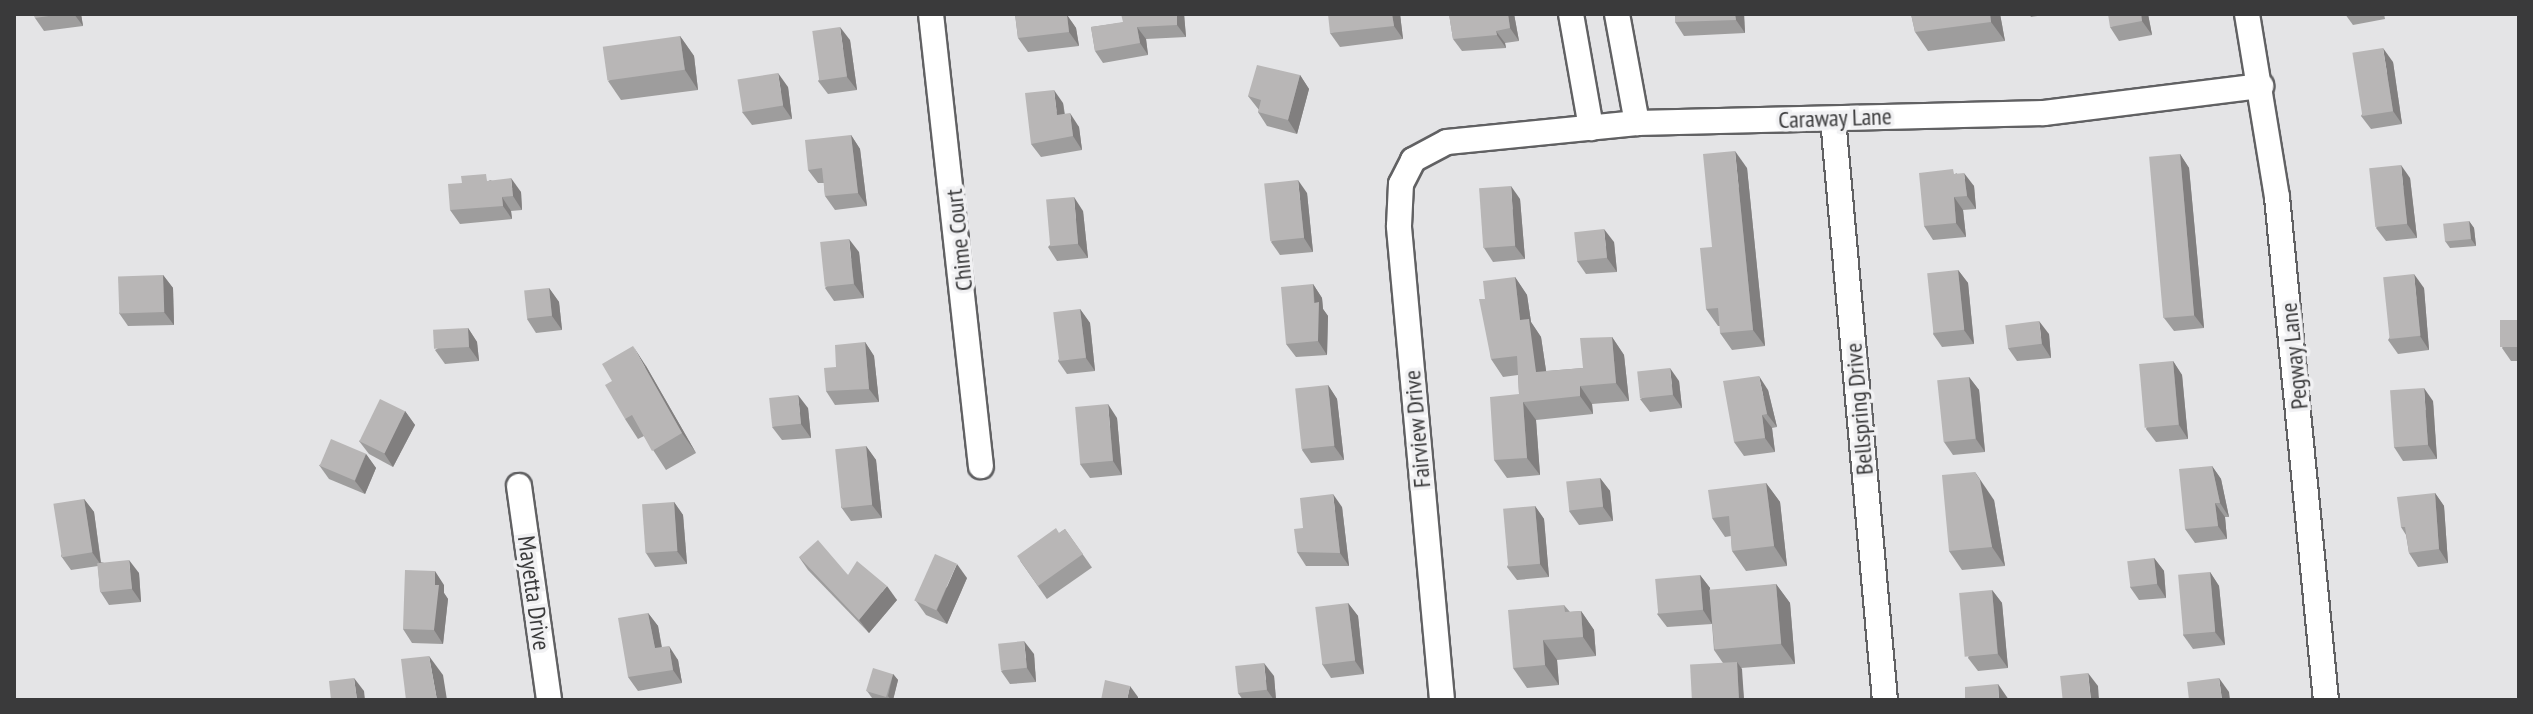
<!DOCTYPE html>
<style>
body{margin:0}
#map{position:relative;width:2533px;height:714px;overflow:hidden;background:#e4e4e6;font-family:"PT Sans Narrow",sans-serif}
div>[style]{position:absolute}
.roads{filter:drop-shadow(2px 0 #616163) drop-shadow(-2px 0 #616163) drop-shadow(0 2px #616163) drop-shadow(0 -2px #616163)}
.minor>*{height:24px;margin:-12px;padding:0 12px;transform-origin:12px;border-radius:12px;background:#fff}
.wall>*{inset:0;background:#9e9d9d;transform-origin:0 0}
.shaded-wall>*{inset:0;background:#817f7f}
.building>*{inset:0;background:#b8b6b6;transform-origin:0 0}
span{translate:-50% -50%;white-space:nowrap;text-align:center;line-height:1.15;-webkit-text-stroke:7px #f1f1f3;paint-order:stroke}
.street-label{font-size:24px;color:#3a3a3b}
.frame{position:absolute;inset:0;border:16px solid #3a3a3b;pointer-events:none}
</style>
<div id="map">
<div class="roads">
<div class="minor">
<div style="left:931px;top:14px;width:455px;rotate:83.7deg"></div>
<div style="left:1571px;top:14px;width:116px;rotate:80deg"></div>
<div style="left:1617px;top:14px;width:111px;rotate:79.6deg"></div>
<div style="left:2247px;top:14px;width:185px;rotate:80.7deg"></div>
<div style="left:2277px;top:197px;width:505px;rotate:84.44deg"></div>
<div style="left:1833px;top:119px;width:583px;rotate:84.89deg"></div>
<div style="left:519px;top:486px;width:216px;rotate:82deg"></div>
<div style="left:1442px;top:700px;width:476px;rotate:-95.2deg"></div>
<div style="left:1399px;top:226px;width:42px;rotate:-87.3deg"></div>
<div style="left:1401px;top:184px;width:27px;rotate:-63deg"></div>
<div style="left:1413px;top:160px;width:38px;rotate:-28deg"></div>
<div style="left:1447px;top:142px;width:191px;rotate:-5.7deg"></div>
<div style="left:1637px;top:123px;width:407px;rotate:-1.4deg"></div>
<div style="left:2044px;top:113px;width:219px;rotate:-7.1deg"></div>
</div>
</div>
<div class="wall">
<div style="clip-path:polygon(34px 14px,81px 14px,83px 26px,44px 31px,35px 18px)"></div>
<div style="clip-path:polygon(1015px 14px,1067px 15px,1076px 28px,1079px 46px,1028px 52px,1018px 38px)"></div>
<div style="clip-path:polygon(1184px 14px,1186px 37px,1146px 39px,1148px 55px,1103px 63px,1095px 51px,1091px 27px)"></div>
<div style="clip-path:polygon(1400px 14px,1403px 39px,1340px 47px,1330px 33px)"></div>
<div style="clip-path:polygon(1449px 14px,1514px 14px,1519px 41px,1505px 43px,1506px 48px,1462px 51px,1453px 39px)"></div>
<div style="clip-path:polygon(1675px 14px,1744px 14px,1745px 33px,1684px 36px,1675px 22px)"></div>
<div style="clip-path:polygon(1911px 14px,2000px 14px,2005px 41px,1928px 51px,1915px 32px)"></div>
<div style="clip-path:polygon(2029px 14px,2052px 14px,2031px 17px)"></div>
<div style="clip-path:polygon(2148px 14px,2152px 35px,2119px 41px,2110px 27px)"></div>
<div style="clip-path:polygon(2345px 14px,2384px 14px,2385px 19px,2353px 25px)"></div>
<div style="clip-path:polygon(680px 36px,694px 56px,698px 90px,621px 100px,608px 81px)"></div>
<div style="clip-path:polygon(850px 40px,857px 90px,828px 94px,818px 81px)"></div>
<div style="clip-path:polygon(2393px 62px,2402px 124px,2371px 129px,2361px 116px)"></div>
<div style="clip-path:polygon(1300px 75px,1309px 89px,1297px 134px,1267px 126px,1258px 112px,1259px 110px,1248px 96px)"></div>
<div style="clip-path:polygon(788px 87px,792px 119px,752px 125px,742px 112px)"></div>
<div style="clip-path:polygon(1063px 103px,1065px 114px,1079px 127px,1082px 150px,1041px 157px,1031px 144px)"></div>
<div style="clip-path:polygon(851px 135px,860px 149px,867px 206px,835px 210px,825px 196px,824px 183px,818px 183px,808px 170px)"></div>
<div style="clip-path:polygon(2180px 154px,2189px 168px,2204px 328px,2174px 331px,2164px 318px)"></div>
<div style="clip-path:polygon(1747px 168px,1765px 346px,1732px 350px,1720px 333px,1720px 326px,1718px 326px,1706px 309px,1712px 247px)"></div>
<div style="clip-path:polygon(1956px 173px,1974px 186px,1976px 209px,1963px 210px,1966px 237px,1933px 240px,1924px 226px)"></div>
<div style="clip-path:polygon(2410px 178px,2417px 238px,2386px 241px,2376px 228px)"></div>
<div style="clip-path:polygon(490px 180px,521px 192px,522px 210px,511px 211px,512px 219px,460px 224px,450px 210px)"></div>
<div style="clip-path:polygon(1307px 193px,1313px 252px,1280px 255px,1271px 242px)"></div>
<div style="clip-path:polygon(1520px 199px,1525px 259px,1493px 262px,1484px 248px)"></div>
<div style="clip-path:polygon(1083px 211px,1088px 258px,1057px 261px,1048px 247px)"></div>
<div style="clip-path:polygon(2469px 221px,2474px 228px,2476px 246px,2450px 248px,2445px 241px)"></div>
<div style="clip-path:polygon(1614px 242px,1617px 272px,1586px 274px,1577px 261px)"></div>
<div style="clip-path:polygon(859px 252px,864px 298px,834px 301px,825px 288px)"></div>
<div style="clip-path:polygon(1958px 270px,1968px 283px,1974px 344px,1942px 347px,1933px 334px)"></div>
<div style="clip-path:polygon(163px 275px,173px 288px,174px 325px,128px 326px,119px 313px)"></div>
<div style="clip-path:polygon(1515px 277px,1527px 295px,1531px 322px,1541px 337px,1546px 371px,1583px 368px,1612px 337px,1624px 355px,1629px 401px,1592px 404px,1593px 414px,1536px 420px,1540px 475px,1507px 478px,1494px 460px,1519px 394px,1518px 375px,1503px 377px,1491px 359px,1485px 299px)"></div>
<div style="clip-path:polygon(1313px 284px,1322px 298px,1323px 309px,1328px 316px,1327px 355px,1296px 357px,1286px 344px)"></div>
<div style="clip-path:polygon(549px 288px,559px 302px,562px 330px,536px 333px,527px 319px)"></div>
<div style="clip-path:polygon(2424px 288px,2429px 350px,2398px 354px,2388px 340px)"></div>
<div style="clip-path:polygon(1080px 309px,1090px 323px,1095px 371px,1067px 374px,1058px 361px)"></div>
<div style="clip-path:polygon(2519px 320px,2519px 361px,2511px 361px,2502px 348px)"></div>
<div style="clip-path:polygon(468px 328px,477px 342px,479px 361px,445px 364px,435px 350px)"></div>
<div style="clip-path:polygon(2049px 334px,2051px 358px,2017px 361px,2008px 348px)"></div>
<div style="clip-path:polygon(865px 342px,874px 356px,879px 402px,835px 405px,826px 391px,836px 367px)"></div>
<div style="clip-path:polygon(2173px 361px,2182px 375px,2188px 439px,2156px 442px,2146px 429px)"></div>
<div style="clip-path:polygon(646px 366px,696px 453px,666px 470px,644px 436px,638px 439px,625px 419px)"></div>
<div style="clip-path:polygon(1969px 377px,1979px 390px,1985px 452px,1953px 455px,1944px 442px)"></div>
<div style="clip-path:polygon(1679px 381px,1682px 408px,1650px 412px,1640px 399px)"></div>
<div style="clip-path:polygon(1328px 385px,1337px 399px,1344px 460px,1311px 463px,1302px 450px)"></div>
<div style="clip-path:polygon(1768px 390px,1777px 427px,1772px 428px,1775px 452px,1744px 456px,1734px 442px)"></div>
<div style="clip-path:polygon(2433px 401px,2437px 459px,2403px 461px,2394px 447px)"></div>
<div style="clip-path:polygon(808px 408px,811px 438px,782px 440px,772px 427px)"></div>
<div style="clip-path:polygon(405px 411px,415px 425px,393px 467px,369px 454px,359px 441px)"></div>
<div style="clip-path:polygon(1117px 418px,1122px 475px,1090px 478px,1080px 464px)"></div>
<div style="clip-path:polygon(866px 446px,876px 460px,882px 518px,851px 521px,841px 507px)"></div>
<div style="clip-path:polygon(366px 454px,376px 468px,365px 494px,329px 479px,319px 465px)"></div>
<div style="clip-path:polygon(2212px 466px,2221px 479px,2229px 517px,2225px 517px,2227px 539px,2195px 543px,2185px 529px)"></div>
<div style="clip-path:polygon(1600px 478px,1610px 491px,1613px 521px,1579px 525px,1569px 511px)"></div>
<div style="clip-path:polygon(1766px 483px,1780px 502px,1787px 566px,1746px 571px,1732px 551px,1731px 536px,1725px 537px,1712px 518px)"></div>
<div style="clip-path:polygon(2435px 493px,2444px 506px,2448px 563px,2418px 567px,2409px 553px,2406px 535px,2401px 527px)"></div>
<div style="clip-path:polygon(84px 499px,94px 512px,101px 562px,139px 573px,141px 602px,109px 605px,100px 591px,98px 566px,71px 570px,61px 556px)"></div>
<div style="clip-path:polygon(1994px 500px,2005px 566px,1962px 570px,1949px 551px)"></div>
<div style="clip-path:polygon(674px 502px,683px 515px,687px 564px,655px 567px,646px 553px)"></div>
<div style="clip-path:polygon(1535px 506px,1544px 519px,1549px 577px,1517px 580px,1507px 567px)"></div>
<div style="clip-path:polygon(1342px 507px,1349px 566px,1306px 566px,1297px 552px,1303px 528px)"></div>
<div style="left:1065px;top:529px;width:47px;height:55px;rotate:55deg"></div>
<div style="clip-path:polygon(799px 557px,848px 575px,897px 600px,869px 633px,808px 570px)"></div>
<div style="clip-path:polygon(2154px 558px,2164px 571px,2166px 598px,2139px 600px,2130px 587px)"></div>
<div style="clip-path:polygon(2210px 572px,2219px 586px,2225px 645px,2193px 649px,2183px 635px)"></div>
<div style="clip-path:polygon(1700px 575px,1710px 588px,1710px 597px,1776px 584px,1790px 603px,1795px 664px,1741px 668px,1744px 700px,1694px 700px,1723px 663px,1714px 650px,1712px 624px,1667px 627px,1657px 614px)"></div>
<div style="clip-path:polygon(967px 578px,947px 624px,926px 615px,916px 601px)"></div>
<div style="clip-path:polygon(444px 585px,444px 593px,448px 599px,443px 644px,412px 643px,403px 629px)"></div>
<div style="clip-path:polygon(1992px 590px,2002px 603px,2008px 668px,1978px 671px,1968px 658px)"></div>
<div style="clip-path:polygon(1348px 603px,1358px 616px,1364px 674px,1331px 678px,1322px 664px)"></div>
<div style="clip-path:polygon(1564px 605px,1570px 612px,1581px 611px,1594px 630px,1596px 656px,1557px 660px,1559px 685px,1527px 688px,1513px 668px)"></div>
<div style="clip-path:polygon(648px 613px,658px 626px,662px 647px,678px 660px,682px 683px,638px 691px,628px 677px)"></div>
<div style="clip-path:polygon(1034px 654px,1036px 682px,1010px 684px,1001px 671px)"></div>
<div style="clip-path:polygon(893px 674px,898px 680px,893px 700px,882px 700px,872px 698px,867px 691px)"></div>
<div style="clip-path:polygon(1274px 676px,1276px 700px,1243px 700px,1238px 693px)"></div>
</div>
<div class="shaded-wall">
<div style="clip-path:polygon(74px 14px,81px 14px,83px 26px)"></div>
<div style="clip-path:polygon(1177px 14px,1184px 14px,1186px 37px,1177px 25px)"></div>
<div style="clip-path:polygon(1392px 14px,1400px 14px,1403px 39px,1394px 26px)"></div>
<div style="clip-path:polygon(1508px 14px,1514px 14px,1519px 41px,1510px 28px)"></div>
<div style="clip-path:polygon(1735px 14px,1744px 14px,1745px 33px,1736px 20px)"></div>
<div style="clip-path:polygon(1990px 14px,2000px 14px,2005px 41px,1991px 22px)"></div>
<div style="clip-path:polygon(2141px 14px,2148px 14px,2152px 35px,2142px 21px)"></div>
<div style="clip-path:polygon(1067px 15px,1076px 28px,1079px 46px,1069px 32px)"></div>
<div style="clip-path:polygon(840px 27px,850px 40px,857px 90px,847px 77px)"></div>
<div style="clip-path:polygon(1137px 27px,1146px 39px,1148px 55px,1140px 43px)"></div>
<div style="clip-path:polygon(1496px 31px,1505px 43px,1506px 48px,1497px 35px)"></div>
<div style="clip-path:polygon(680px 36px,694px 56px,698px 90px,685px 70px)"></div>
<div style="clip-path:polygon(2383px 48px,2393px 62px,2402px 124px,2393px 111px)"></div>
<div style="clip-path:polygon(778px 73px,788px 87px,792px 119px,783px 106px)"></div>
<div style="clip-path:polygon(1300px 75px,1309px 89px,1297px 134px,1288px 120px)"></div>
<div style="clip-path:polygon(1054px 90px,1063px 103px,1066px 128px,1057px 115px)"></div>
<div style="clip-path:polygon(1070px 113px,1079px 127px,1082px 150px,1073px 136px)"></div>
<div style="clip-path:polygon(851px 135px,860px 149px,867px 206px,858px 193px)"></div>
<div style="clip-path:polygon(1735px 151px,1747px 168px,1765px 346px,1753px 330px)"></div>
<div style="clip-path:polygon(2180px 154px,2189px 168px,2204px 328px,2194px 315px)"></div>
<div style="clip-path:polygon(2401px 165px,2410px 178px,2417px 238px,2407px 224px)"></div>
<div style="clip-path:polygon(1964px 173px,1974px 186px,1976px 209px,1967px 196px)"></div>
<div style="clip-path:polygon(511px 178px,521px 192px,522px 210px,513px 196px)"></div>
<div style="clip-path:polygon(1298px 180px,1307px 193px,1313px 252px,1304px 238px)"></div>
<div style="clip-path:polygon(1511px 186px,1520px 199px,1525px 259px,1515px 246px)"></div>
<div style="clip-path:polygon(502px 197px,511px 211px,512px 219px,503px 206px)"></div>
<div style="clip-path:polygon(1074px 197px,1083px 211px,1088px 258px,1078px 244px)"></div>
<div style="clip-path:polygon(1954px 197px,1963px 210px,1966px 237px,1956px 223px)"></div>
<div style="clip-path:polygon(2469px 221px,2474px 228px,2476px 246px,2471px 239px)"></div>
<div style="clip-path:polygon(1604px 229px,1614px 242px,1617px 272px,1607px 258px)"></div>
<div style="clip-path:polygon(849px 239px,859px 252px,864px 298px,854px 284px)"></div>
<div style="clip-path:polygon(1958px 270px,1968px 283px,1974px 344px,1964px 330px)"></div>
<div style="clip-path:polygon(2414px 274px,2424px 288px,2429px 350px,2420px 336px)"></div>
<div style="clip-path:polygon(163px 275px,173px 288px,174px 325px,164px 312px)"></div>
<div style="clip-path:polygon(1515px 277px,1527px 295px,1531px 322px,1541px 337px,1549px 390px,1536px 372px,1520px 320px)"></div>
<div style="clip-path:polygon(1313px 284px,1322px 298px,1323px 309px,1328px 316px,1327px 355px,1318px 341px)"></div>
<div style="clip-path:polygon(549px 288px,559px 302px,562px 330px,552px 316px)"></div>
<div style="clip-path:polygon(1080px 309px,1090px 323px,1095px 371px,1086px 358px)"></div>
<div style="clip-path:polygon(2039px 321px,2049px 334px,2051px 358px,2042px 344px)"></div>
<div style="clip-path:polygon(468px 328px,477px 342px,479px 361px,469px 347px)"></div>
<div style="clip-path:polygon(1612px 337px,1624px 355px,1629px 401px,1616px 383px)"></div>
<div style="clip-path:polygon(865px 342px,874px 356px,879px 402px,869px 389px)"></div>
<div style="clip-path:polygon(633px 346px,646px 366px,696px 453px,682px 433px)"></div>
<div style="clip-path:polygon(2173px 361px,2182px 375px,2188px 439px,2179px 425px)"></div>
<div style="clip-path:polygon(1670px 368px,1679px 381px,1682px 408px,1673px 395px)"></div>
<div style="clip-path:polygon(1759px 376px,1768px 390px,1777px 427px,1767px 414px)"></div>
<div style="clip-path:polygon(1969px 377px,1979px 390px,1985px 452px,1976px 439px)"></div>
<div style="clip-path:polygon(1328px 385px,1337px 399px,1344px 460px,1334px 446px)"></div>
<div style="clip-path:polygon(1580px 386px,1592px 404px,1593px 414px,1580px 396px)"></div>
<div style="clip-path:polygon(2424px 388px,2433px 401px,2437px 459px,2428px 445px)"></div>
<div style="clip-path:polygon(798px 395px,808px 408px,811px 438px,801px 424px)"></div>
<div style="clip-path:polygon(1523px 402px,1536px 420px,1540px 475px,1527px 458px)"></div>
<div style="clip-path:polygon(1108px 404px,1117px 418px,1122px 475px,1113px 461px)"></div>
<div style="clip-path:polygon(405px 411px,415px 425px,393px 467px,384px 453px)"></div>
<div style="clip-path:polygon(1762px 415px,1772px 428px,1775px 452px,1765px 438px)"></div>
<div style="clip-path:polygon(866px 446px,876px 460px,882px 518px,872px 505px)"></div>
<div style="clip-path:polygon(366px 454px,376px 468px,365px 494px,355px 481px)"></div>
<div style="clip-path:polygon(2212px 466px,2221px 479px,2229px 517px,2220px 503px)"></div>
<div style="clip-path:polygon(1975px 472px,1994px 500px,2005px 566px,1992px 547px)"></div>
<div style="clip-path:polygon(1600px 478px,1610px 491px,1613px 521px,1603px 507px)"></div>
<div style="clip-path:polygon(1766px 483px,1780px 502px,1787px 566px,1774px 546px)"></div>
<div style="clip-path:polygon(2435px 493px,2444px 506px,2448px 563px,2439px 549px)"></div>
<div style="clip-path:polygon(1333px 494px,1342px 507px,1349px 566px,1340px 553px)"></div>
<div style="clip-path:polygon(84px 499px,94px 512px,101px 565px,92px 552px)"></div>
<div style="clip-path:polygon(674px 502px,683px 515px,687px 564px,677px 551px)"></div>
<div style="clip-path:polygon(2215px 503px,2225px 517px,2227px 539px,2218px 526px)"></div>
<div style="clip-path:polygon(1535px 506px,1544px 519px,1549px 577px,1540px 564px)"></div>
<div style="clip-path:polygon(2154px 558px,2164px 571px,2166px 598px,2157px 584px)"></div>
<div style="clip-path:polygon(129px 560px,139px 573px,141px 602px,132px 589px)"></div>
<div style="clip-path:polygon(957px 564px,967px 578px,947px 624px,937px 610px)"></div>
<div style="clip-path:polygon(435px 571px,444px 585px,444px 593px,448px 599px,443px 644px,434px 630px)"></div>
<div style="clip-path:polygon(2210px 572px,2219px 586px,2225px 645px,2215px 632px)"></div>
<div style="clip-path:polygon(1700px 575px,1710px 588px,1712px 624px,1703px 610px)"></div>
<div style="clip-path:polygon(1776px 584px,1790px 603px,1795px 664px,1781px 644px)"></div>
<div style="clip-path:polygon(887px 586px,897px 600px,869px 633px,859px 620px)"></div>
<div style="clip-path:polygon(1992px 590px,2002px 603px,2008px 668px,1998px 654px)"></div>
<div style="clip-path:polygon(1348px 603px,1358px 616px,1364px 674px,1355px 661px)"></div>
<div style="clip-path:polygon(1581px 611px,1594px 630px,1596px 656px,1583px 637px)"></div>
<div style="clip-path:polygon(648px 613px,658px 626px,664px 662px,655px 648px)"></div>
<div style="clip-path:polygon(1543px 640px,1557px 660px,1559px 685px,1545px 665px)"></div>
<div style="clip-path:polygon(1024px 641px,1034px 654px,1036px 682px,1027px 668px)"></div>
<div style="clip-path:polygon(669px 646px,678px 660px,682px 683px,673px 670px)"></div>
<div style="clip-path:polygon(429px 656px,443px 675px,447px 700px,437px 700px)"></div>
<div style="clip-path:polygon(1737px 662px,1742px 669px,1744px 700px,1739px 700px)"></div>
<div style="clip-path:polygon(1264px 663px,1274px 676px,1276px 700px,1274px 700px,1267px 690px)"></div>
<div style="clip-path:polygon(2088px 673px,2098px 686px,2099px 700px,2091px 700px)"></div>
<div style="clip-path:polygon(893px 674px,898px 680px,893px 700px,891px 700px,888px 696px)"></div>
<div style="clip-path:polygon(354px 678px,364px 691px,365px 700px,357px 700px)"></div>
<div style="clip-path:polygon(2219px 678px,2229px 692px,2230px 700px,2222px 700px)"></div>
<div style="clip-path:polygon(1998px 684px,2009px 700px,1999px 700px)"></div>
<div style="clip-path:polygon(1130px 686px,1138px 697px,1138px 700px,1127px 700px)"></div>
</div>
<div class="building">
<div style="clip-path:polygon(34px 14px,62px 14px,35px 18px)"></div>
<div style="clip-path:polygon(1015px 14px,1051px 14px,1051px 16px,1067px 15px,1069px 32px,1018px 38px)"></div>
<div style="clip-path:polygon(1121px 14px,1177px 14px,1177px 25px,1137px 27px,1140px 43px,1095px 51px,1091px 27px,1123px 22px)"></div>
<div style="clip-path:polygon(1328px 14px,1392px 14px,1394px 26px,1330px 33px)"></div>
<div style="clip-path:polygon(1449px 14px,1508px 14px,1510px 28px,1496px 31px,1497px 35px,1453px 39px)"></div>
<div style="clip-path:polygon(1675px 14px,1735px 14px,1736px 20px,1675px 22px)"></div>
<div style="clip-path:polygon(1911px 14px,1990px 14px,1991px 22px,1915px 32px)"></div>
<div style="clip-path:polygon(2108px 14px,2141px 14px,2142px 21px,2110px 27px)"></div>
<div style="left:840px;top:27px;width:50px;height:28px;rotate:82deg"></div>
<div style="left:680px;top:36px;width:34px;height:78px;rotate:82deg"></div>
<div style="left:2383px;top:48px;width:64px;height:31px;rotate:81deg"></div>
<div style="clip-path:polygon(1257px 65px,1300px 75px,1288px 120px,1258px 112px,1261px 100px,1248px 96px)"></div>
<div style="left:778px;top:73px;width:33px;height:41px;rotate:81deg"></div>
<div style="clip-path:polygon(1054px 90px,1057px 115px,1070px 113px,1073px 136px,1031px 144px,1025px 93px)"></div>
<div style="clip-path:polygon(851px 135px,858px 193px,825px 196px,822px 168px,808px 170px,805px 140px)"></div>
<div style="clip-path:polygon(1735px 151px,1753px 330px,1720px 333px,1718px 308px,1706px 309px,1700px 248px,1712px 247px,1703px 154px)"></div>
<div style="left:2180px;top:154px;width:162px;height:31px;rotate:85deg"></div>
<div style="left:2401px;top:165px;width:59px;height:32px;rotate:84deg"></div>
<div style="clip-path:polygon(1953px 169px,1954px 174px,1964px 173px,1967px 196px,1954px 197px,1956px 223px,1924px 226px,1919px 173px)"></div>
<div style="clip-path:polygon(486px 174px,487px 181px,511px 178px,513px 196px,502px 197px,503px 206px,450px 210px,448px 184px,462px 183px,461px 176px)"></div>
<div style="left:1298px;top:180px;width:58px;height:34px;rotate:84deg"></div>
<div style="left:1511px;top:186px;width:60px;height:32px;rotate:86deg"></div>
<div style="left:1074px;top:197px;width:47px;height:28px;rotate:85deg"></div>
<div style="left:2469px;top:221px;width:18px;height:26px;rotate:84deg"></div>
<div style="left:1604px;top:229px;width:29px;height:30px;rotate:84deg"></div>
<div style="left:849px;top:239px;width:45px;height:29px;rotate:84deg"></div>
<div style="left:1958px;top:270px;width:60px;height:31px;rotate:84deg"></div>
<div style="left:2414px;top:274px;width:62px;height:31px;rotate:84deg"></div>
<div style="left:163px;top:275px;width:37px;height:45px;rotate:88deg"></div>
<div style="clip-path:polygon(1515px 277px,1520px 320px,1529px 319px,1536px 372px,1583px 368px,1580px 338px,1612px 337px,1616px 383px,1580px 386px,1580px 396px,1523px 402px,1527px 458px,1494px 460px,1490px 397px,1519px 394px,1517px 356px,1491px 359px,1479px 299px,1485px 299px,1483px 281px)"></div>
<div style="clip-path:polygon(1313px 284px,1314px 303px,1319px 302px,1318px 341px,1286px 344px,1281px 287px)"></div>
<div style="left:549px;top:288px;width:28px;height:25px;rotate:84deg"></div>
<div style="left:1080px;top:309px;width:49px;height:27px;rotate:83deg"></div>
<div style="left:2519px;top:320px;width:27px;height:19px;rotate:90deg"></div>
<div style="left:2039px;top:321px;width:23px;height:34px;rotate:83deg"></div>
<div style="left:468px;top:328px;width:19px;height:35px;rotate:87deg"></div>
<div style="clip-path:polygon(865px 342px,869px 389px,826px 391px,824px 368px,836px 367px,835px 345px)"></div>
<div style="clip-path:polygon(633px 346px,682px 433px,652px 451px,632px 415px,625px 419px,605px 385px,612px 381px,602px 364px)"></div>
<div style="left:2173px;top:361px;width:64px;height:34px;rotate:85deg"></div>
<div style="left:1670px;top:368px;width:27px;height:33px;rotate:84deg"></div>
<div style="clip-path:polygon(1759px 376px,1767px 414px,1762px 415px,1765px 438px,1734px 442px,1723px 381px)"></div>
<div style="left:1969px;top:377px;width:62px;height:32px;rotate:84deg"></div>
<div style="left:1328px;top:385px;width:61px;height:33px;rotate:84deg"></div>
<div style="left:2424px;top:388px;width:57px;height:34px;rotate:86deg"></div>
<div style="left:798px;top:395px;width:29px;height:29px;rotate:84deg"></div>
<div style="left:380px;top:399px;width:28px;height:47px;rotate:26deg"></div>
<div style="left:1108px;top:404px;width:57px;height:33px;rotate:85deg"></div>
<div style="left:331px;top:439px;width:38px;height:29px;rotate:23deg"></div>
<div style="left:866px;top:446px;width:59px;height:31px;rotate:84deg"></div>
<div style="clip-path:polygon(2212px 466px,2220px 503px,2215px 503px,2218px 526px,2185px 529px,2179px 469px)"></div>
<div style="clip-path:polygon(1975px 472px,1980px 480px,1992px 547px,1949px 551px,1942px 475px)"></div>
<div style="left:1600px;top:478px;width:29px;height:34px;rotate:84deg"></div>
<div style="clip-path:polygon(1766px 483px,1774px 546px,1732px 551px,1729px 516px,1712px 518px,1708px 490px)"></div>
<div style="clip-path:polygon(2435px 493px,2439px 549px,2409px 553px,2405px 527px,2401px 527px,2397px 497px)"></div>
<div style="clip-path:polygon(1333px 494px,1340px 553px,1297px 552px,1294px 529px,1303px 528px,1300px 498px)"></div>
<div style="left:84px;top:499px;width:54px;height:31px;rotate:81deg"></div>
<div style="left:674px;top:502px;width:49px;height:32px;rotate:86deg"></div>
<div style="left:1535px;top:506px;width:58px;height:32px;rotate:85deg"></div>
<div style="clip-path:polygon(1056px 528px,1059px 533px,1065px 529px,1083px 554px,1038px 586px,1017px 556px)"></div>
<div style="clip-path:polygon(818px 540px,848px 575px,857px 561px,887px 586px,859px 620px,799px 557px)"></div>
<div style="left:935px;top:554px;width:24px;height:51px;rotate:24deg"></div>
<div style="left:2154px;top:558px;width:26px;height:27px;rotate:83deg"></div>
<div style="left:129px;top:560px;width:29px;height:32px;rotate:84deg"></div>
<div style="clip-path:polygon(405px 570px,435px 571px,435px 585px,439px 585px,434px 630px,403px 629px)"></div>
<div style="left:2210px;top:572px;width:60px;height:32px;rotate:85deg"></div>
<div style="left:1700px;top:575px;width:35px;height:45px;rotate:85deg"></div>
<div style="left:1776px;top:584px;width:60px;height:67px;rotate:85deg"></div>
<div style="left:1992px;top:590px;width:64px;height:33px;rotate:85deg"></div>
<div style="left:1348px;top:603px;width:58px;height:33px;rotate:83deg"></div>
<div style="clip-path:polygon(1564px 605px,1565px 612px,1581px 611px,1583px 637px,1543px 640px,1545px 665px,1513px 668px,1508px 610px)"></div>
<div style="clip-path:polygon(648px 613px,655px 648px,669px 646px,673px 670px,628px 677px,618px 618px)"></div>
<div style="left:1024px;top:641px;width:27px;height:26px;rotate:84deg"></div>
<div style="clip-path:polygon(429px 656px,437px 700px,406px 700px,401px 659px)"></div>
<div style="left:1737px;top:662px;width:38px;height:47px;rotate:87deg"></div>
<div style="left:1264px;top:663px;width:27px;height:29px;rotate:84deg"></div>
<div style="left:873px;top:668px;width:21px;height:24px;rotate:17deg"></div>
<div style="left:2088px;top:673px;width:27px;height:28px;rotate:84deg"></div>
<div style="clip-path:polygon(354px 678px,357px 700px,331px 700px,329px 681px)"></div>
<div style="clip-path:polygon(2219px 678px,2222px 700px,2189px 700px,2187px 682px)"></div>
<div style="clip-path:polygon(1105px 680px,1130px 686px,1127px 700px,1101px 700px)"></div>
<div style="clip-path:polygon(1998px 684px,1999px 700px,1965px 700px,1965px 687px)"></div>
<div style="clip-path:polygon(1789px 698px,1789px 700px,1765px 700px)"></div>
</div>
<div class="street-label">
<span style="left:1835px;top:118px;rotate:-2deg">Caraway Lane</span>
<span style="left:959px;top:240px;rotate:-96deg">Chime Court</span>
<span style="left:2294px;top:356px;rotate:-96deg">Pegway Lane</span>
<span style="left:1859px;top:409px;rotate:-95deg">Bellspring Drive</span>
<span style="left:1417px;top:429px;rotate:-95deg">Fairview Drive</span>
<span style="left:534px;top:593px;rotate:82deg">Mayetta Drive</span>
</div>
<div class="frame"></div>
</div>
